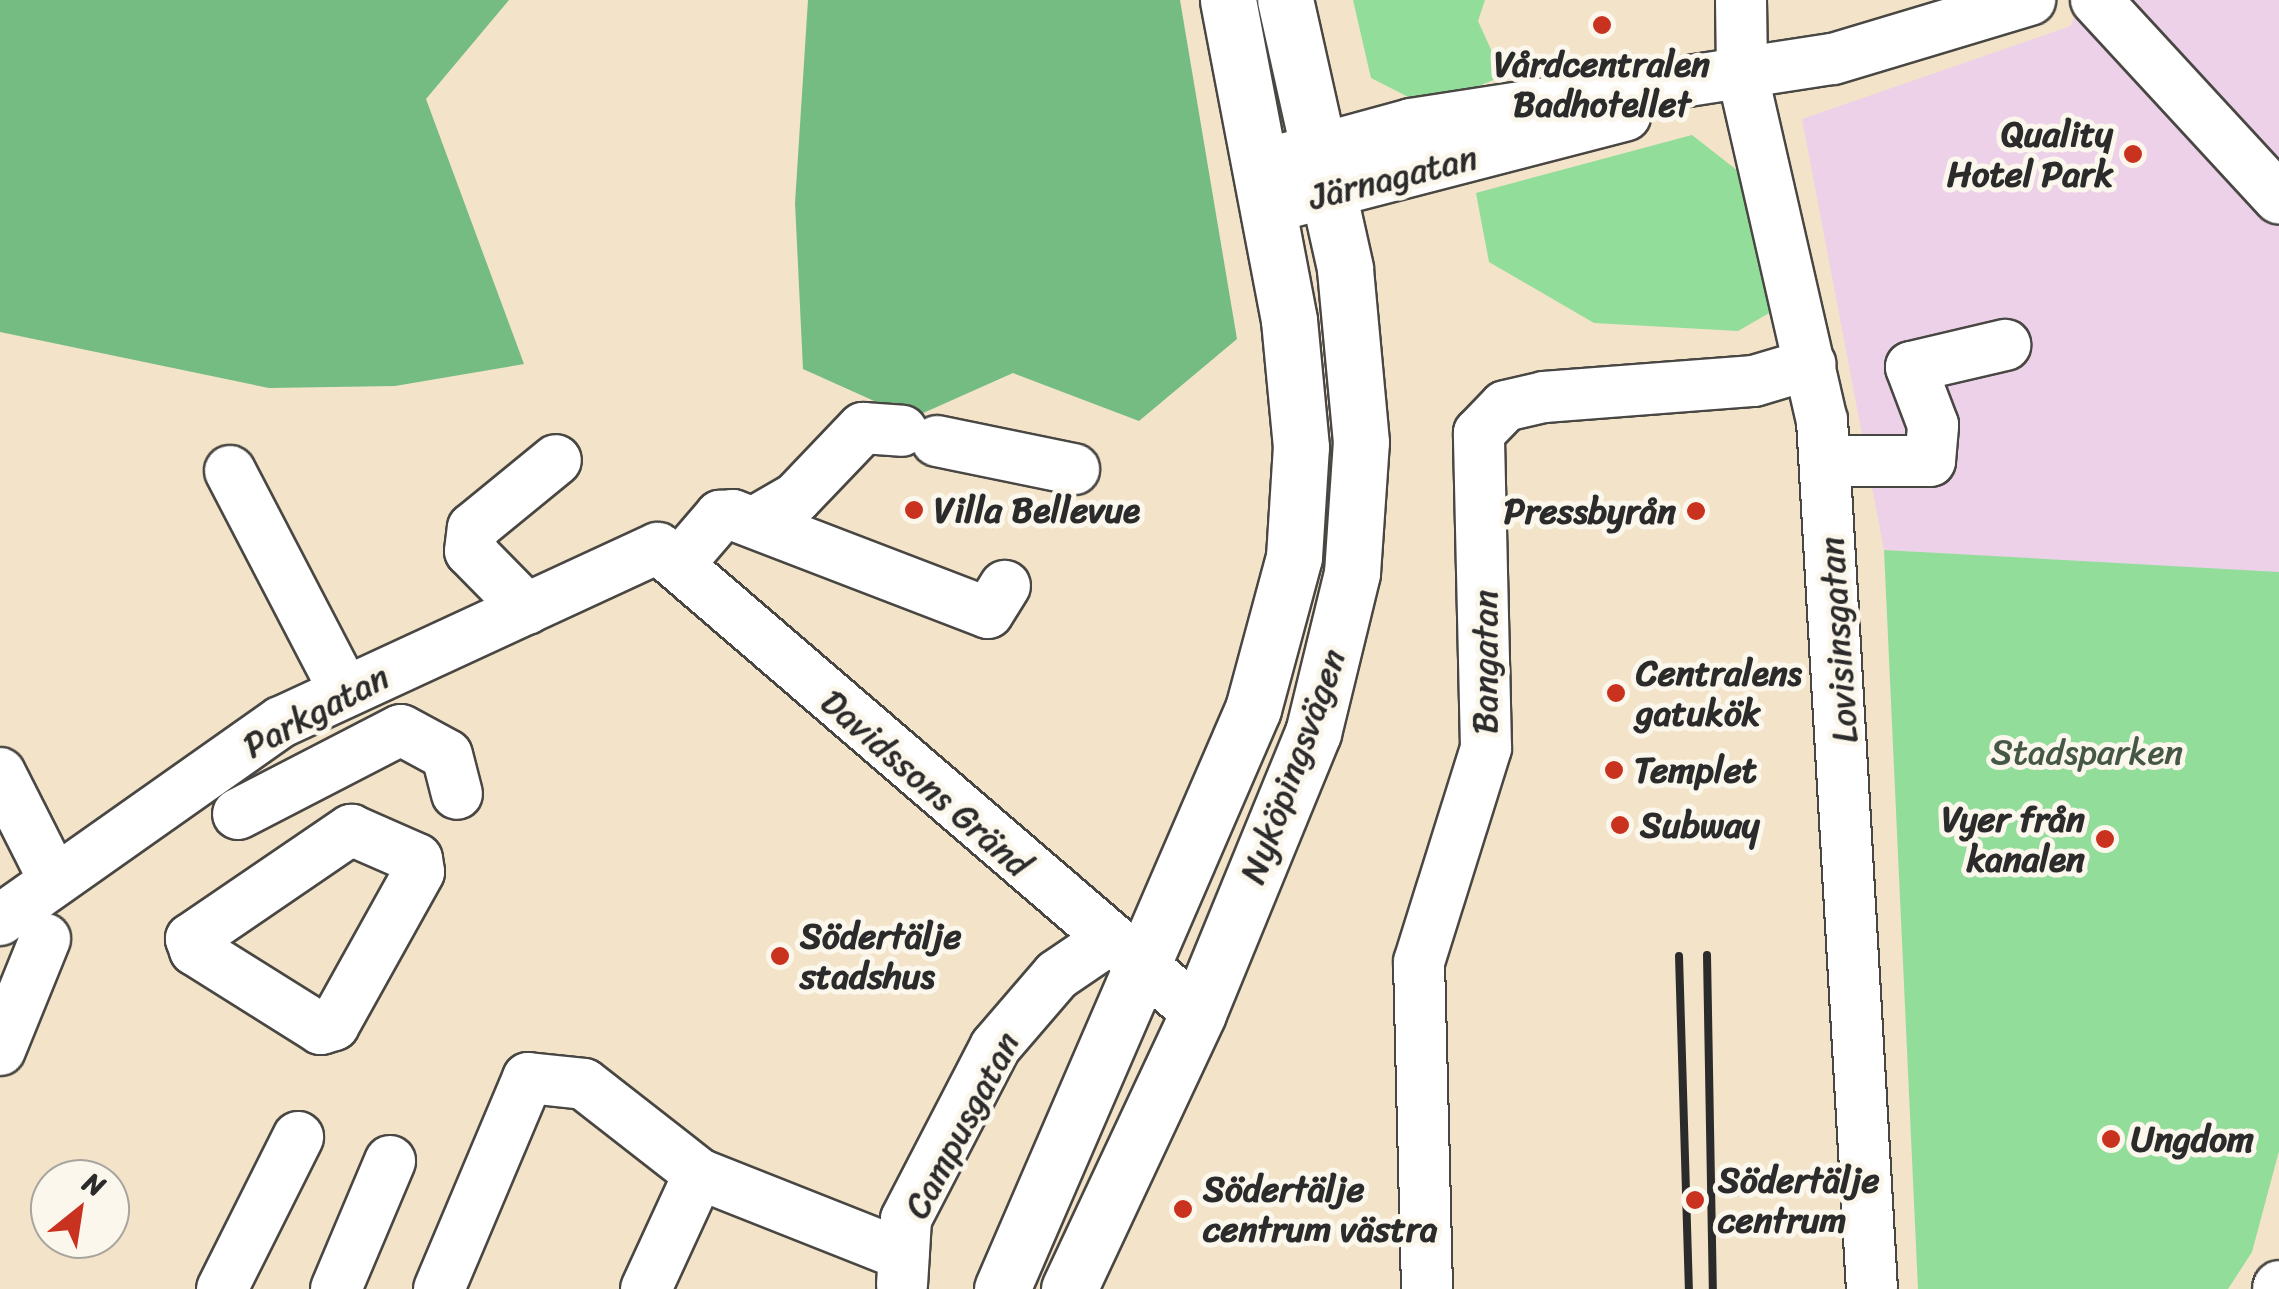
<!DOCTYPE html>
<meta charset="utf-8">
<style>
body{margin:0}
#map{position:relative;width:2279px;height:1289px;overflow:hidden;background:#f3e3c8;font-family:Sriracha,sans-serif}
div>[style]{position:absolute}
.built>*{inset:0;background:#edd1e9}
.green>*{inset:0;background:#92dd9a}
.forest>*{inset:0;background:#75bc82}
.roads{filter:drop-shadow(2px 0 #494743) drop-shadow(-2px 0 #494743) drop-shadow(0 2px #494743) drop-shadow(0 -2px #494743)}
.minor>*{height:50px;margin:-25px;padding:0 25px;transform-origin:25px;border-radius:25px;background:#fff}
.major>*{height:55px;margin:-27.5px;padding:0 27.5px;transform-origin:27.5px;border-radius:27.5px;background:#fff}
.rail>*{height:8px;margin:-4px;padding:0 4px;transform-origin:4px;border-radius:4px;background:#2b2b2b}
.dots>*{width:28px;height:28px;translate:-50% -50%;box-sizing:border-box;border:5px solid #fbf7ec;border-radius:50%}
span{translate:-50% -50%;white-space:nowrap;text-align:center;line-height:1.15;-webkit-text-stroke:10px #fbf7ec;paint-order:stroke}
.poi-label{font-size:35px;color:#2b2b2b;font-weight:700}
.right{translate:-100% -50%;text-align:right}
.left{translate:0 -50%;text-align:left}
.street-label{font-size:35px;color:#2b2b2b}
.park-label{font-size:35px;color:#455847}
.north{position:absolute;left:30px;top:1159px;width:100px;height:100px;box-sizing:border-box;background:#fbf7ec;border:2px solid #a8a59f;border-radius:50%;rotate:30deg;font-size:28px;font-weight:700;line-height:40px;text-align:center;color:#2b2b2b}
.north::after{content:'';display:block;margin:auto;width:35px;height:45px;background:#c8321e;clip-path:polygon(50% 0,100% 100%,50% 72%,0 100%)}
</style>
<div id="map">
<div class="built">
<div style="clip-path:polygon(2080px 0,2279px 0,2279px 574px,1884px 550px,1802px 119px,2071px 26px)"></div>
</div>
<div class="green">
<div style="clip-path:polygon(1353px 0,1485px 0,1478px 21px,1503px 76px,1428px 107px,1371px 78px)"></div>
<div style="clip-path:polygon(1692px 135px,1752px 182px,1778px 308px,1738px 331px,1594px 323px,1489px 262px,1476px 193px)"></div>
<div style="clip-path:polygon(1884px 550px,2279px 572px,2279px 1151px,2252px 1252px,2228px 1289px,1918px 1289px)"></div>
</div>
<div class="forest">
<div style="clip-path:polygon(0 0,509px 0,426px 99px,524px 364px,395px 386px,269px 388px,0 332px)"></div>
<div style="clip-path:polygon(808px 0,1180px 0,1237px 339px,1139px 421px,1013px 373px,912px 418px,803px 369px,795px 203px)"></div>
</div>
<div class="roads">
<div class="minor">
<div style="left:1741px;top:0;width:72px;rotate:89.2deg"></div>
<div style="left:1742px;top:72px;width:357px;rotate:77.1deg"></div>
<div style="left:1822px;top:420px;width:870px;rotate:86.71deg"></div>
<div style="left:2096px;top:0;width:270px;rotate:47.3deg"></div>
<div style="left:1265px;top:164px;width:151px;rotate:-15.3deg"></div>
<div style="left:1411px;top:124px;width:427px;rotate:-8.8deg"></div>
<div style="left:1833px;top:59px;width:206px;rotate:-16.7deg"></div>
<div style="left:1272px;top:207px;width:365px;rotate:-14.5deg"></div>
<div style="left:937px;top:441px;width:140px;rotate:11.6deg"></div>
<div style="left:1825px;top:461px;width:105px"></div>
<div style="left:1930px;top:461px;width:36px;rotate:-85deg"></div>
<div style="left:1933px;top:425px;width:62px;rotate:-110.8deg"></div>
<div style="left:1911px;top:367px;width:97px;rotate:-13.2deg"></div>
<div style="left:230px;top:471px;width:249px;rotate:62.5deg"></div>
<div style="left:758px;top:520px;width:44px;rotate:-30.1deg"></div>
<div style="left:796px;top:498px;width:97px;rotate:-46.3deg"></div>
<div style="left:863px;top:428px;width:39px;rotate:4deg"></div>
<div style="left:678px;top:565px;width:65px;rotate:-49.4deg"></div>
<div style="left:720px;top:516px;width:13px;rotate:-4deg"></div>
<div style="left:733px;top:515px;width:273px;rotate:21deg"></div>
<div style="left:988px;top:613px;width:32px;rotate:-58deg"></div>
<div style="left:527px;top:609px;width:81px;rotate:-134.5deg"></div>
<div style="left:470px;top:551px;width:23px;rotate:-83deg"></div>
<div style="left:473px;top:528px;width:107px;rotate:-39.3deg"></div>
<div style="left:0;top:773px;width:118px;rotate:63.2deg"></div>
<div style="left:238px;top:814px;width:183px;rotate:-27.3deg"></div>
<div style="left:401px;top:730px;width:52px;rotate:28.5deg"></div>
<div style="left:447px;top:755px;width:40px;rotate:75.6deg"></div>
<div style="left:351px;top:830px;width:72px;rotate:23.7deg"></div>
<div style="left:417px;top:859px;width:13px;rotate:81deg"></div>
<div style="left:419px;top:872px;width:175px;rotate:119.1deg"></div>
<div style="left:334px;top:1025px;width:14px;rotate:163deg"></div>
<div style="left:321px;top:1029px;width:149px;rotate:-147.9deg"></div>
<div style="left:195px;top:950px;width:12px;rotate:-110deg"></div>
<div style="left:191px;top:939px;width:194px;rotate:-34.3deg"></div>
<div style="left:0;top:920px;width:344px;rotate:-35.2deg"></div>
<div style="left:281px;top:722px;width:415px;rotate:-24.8deg"></div>
<div style="left:658px;top:548px;width:713px;rotate:40.73deg"></div>
<div style="left:0;top:1050px;width:120px;rotate:-67.9deg"></div>
<div style="left:902px;top:1285px;width:66px;rotate:-86.5deg"></div>
<div style="left:906px;top:1219px;width:194px;rotate:-62.6deg"></div>
<div style="left:995px;top:1047px;width:95px;rotate:-49.3deg"></div>
<div style="left:1057px;top:975px;width:60px;rotate:-34.2deg"></div>
<div style="left:222px;top:1289px;width:170px;rotate:-63.4deg"></div>
<div style="left:336px;top:1289px;width:139px;rotate:-67.1deg"></div>
<div style="left:439px;top:1289px;width:229px;rotate:-67.1deg"></div>
<div style="left:528px;top:1078px;width:56px;rotate:6.1deg"></div>
<div style="left:584px;top:1084px;width:146px;rotate:38deg"></div>
<div style="left:699px;top:1174px;width:220px;rotate:21.6deg"></div>
<div style="left:646px;top:1289px;width:127px;rotate:-65.3deg"></div>
<div style="left:1427px;top:1289px;width:327px;rotate:-91.4deg"></div>
<div style="left:1419px;top:962px;width:224px;rotate:-72.6deg"></div>
<div style="left:1486px;top:748px;width:315px;rotate:-91.3deg"></div>
<div style="left:1479px;top:433px;width:37px;rotate:-46deg"></div>
<div style="left:1505px;top:406px;width:40px;rotate:-13deg"></div>
<div style="left:1544px;top:397px;width:211px;rotate:-4.4deg"></div>
<div style="left:1754px;top:381px;width:59px;rotate:-16.6deg"></div>
<div style="left:2278px;top:1289px;width:3px;rotate:-72deg"></div>
</div>
<div class="major">
<div style="left:1002px;top:1289px;width:632px;rotate:-66.6deg"></div>
<div style="left:1253px;top:709px;width:157px;rotate:-74.9deg"></div>
<div style="left:1294px;top:557px;width:110px;rotate:-86.4deg"></div>
<div style="left:1301px;top:447px;width:128px;rotate:-95.4deg"></div>
<div style="left:1289px;top:320px;width:326px;rotate:-100.8deg"></div>
<div style="left:1069px;top:1289px;width:305px;rotate:-64.9deg"></div>
<div style="left:1198px;top:1013px;width:303px;rotate:-67.7deg"></div>
<div style="left:1313px;top:733px;width:165px;rotate:-76.3deg"></div>
<div style="left:1352px;top:573px;width:131px;rotate:-86.1deg"></div>
<div style="left:1361px;top:442px;width:175px;rotate:-95.3deg"></div>
<div style="left:1345px;top:268px;width:275px;rotate:-102.6deg"></div>
</div>
</div>
<div class="rail">
<div style="left:1707px;top:955px;width:334px;rotate:89deg"></div>
<div style="left:1679px;top:956px;width:333px;rotate:88.3deg"></div>
</div>
<div class="dots">
<div style="left:1602px;top:25px;background:#c8321e"></div>
<div style="left:2133px;top:154px;background:#c8321e"></div>
<div style="left:914px;top:510px;background:#c8321e"></div>
<div style="left:1696px;top:511px;background:#c8321e"></div>
<div style="left:1616px;top:693px;background:#c8321e"></div>
<div style="left:1614px;top:770px;background:#c8321e"></div>
<div style="left:1620px;top:825px;background:#c8321e"></div>
<div style="left:2105px;top:839px;background:#c8321e"></div>
<div style="left:780px;top:956px;background:#c8321e"></div>
<div style="left:2111px;top:1139px;background:#c8321e"></div>
<div style="left:1695px;top:1200px;background:#c8321e"></div>
<div style="left:1183px;top:1209px;background:#c8321e"></div>
</div>
<div class="poi-label">
<span style="left:1602px;top:84px">Vårdcentralen<br>Badhotellet</span>
<span class="right" style="left:2113px;top:154px">Quality<br>Hotel Park</span>
<span class="left" style="left:934px;top:510px">Villa Bellevue</span>
<span class="right" style="left:1676px;top:511px">Pressbyrån</span>
<span class="left" style="left:1636px;top:693px">Centralens<br>gatukök</span>
<span class="left" style="left:1634px;top:770px">Templet</span>
<span class="right" style="left:2085px;top:839px">Vyer från<br>kanalen</span>
<span class="left" style="left:1640px;top:825px">Subway</span>
<span class="left" style="left:800px;top:956px">Södertälje<br>stadshus</span>
<span class="left" style="left:2131px;top:1139px">Ungdom</span>
<span class="left" style="left:1718px;top:1200px">Södertälje<br>centrum</span>
<span class="left" style="left:1203px;top:1209px">Södertälje<br>centrum västra</span>
</div>
<div class="street-label">
<span style="left:1393px;top:177px;rotate:-14deg">Järnagatan</span>
<span style="left:1838px;top:640px;rotate:-94deg">Lovisinsgatan</span>
<span style="left:1485px;top:662px;rotate:-90deg">Bangatan</span>
<span style="left:316px;top:711px;rotate:-28deg">Parkgatan</span>
<span style="left:1293px;top:766px;rotate:-70deg">Nyköpingsvägen</span>
<span style="left:926px;top:783px;rotate:41deg">Davidssons Gränd</span>
<span style="left:962px;top:1125px;rotate:-62deg">Campusgatan</span>
</div>
<div class="park-label">
<span style="left:2087px;top:752px">Stadsparken</span>
</div>
<div class="north">N</div>
</div>
